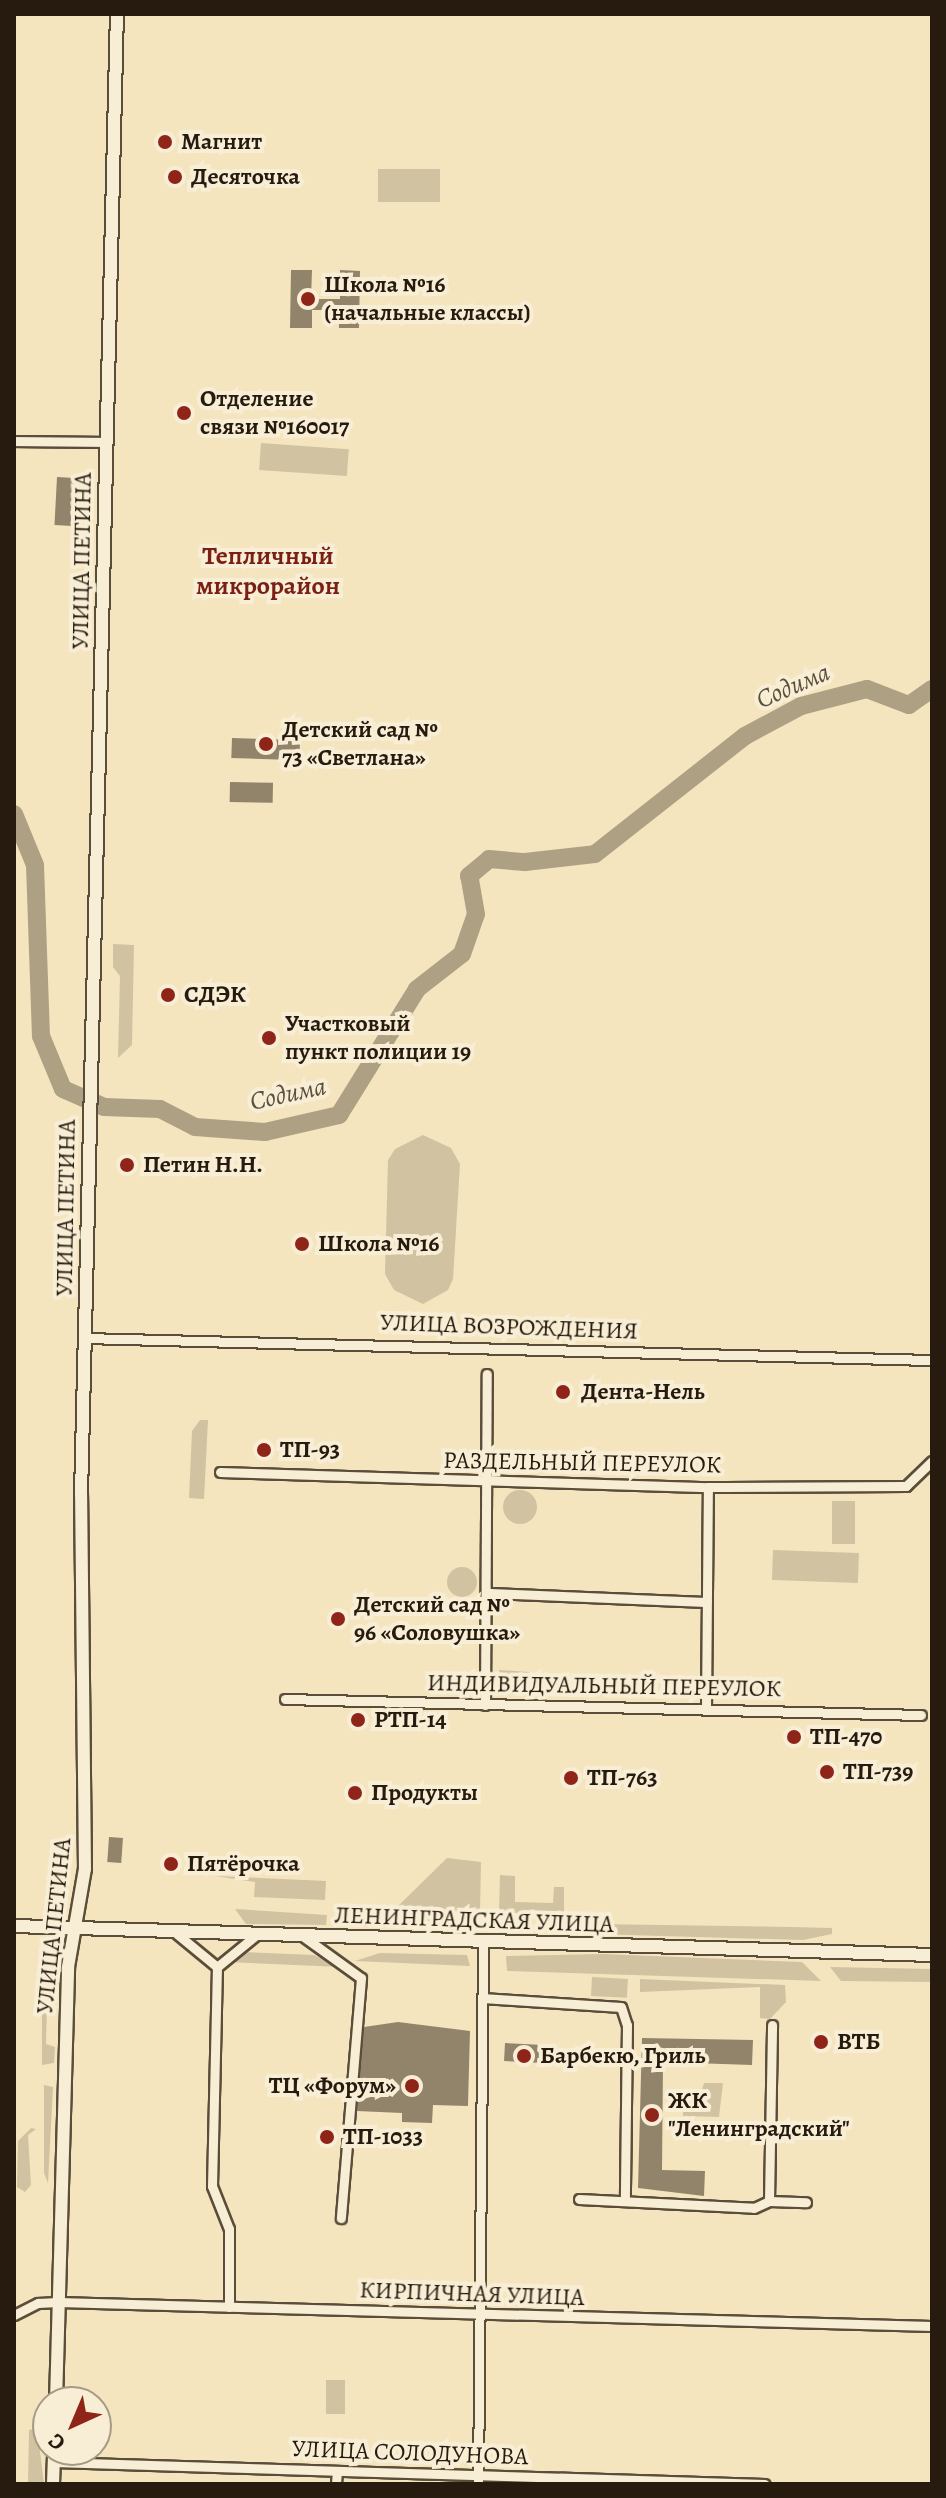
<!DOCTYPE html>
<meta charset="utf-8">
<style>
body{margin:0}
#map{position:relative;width:946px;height:2498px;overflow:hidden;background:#f4e5bf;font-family:Alegreya,serif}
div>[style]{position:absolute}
.green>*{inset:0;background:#d1c3a1;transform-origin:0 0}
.round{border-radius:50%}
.river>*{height:18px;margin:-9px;padding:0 9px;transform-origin:9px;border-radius:9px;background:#aea083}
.building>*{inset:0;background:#91846a;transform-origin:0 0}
.roads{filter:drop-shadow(2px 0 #5a4e3a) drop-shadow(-2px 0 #5a4e3a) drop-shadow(0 2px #5a4e3a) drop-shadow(0 -2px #5a4e3a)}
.street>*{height:9px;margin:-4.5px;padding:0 4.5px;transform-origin:4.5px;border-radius:4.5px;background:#f8eed5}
.secondary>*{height:12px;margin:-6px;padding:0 6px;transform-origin:6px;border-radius:6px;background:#f8eed5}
.dots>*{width:22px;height:22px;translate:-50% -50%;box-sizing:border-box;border:4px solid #f8eed5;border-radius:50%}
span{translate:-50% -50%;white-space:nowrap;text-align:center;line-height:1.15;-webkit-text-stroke:8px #f8eed5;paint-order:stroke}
.poi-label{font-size:24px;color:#261b0e;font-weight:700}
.left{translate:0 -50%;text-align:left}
.right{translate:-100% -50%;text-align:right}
.street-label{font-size:24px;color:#261b0e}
.neighbourhood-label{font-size:26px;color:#7a1f14;font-weight:700}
.water-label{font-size:26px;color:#5c503d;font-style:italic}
.frame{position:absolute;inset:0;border:16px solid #261b0e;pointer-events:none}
.north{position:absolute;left:32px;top:2386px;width:80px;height:80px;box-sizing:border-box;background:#f8eed5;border:2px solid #a49a85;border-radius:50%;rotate:224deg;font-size:22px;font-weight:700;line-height:32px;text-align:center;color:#261b0e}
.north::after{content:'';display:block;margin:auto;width:28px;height:36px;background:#8f2418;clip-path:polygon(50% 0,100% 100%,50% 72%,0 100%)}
</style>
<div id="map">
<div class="green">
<div style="left:440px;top:169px;width:33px;height:62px;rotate:90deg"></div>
<div style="left:261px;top:443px;width:88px;height:27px;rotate:4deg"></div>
<div style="clip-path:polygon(113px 944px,134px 945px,132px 1045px,118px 1058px,120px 976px,113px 967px)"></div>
<div style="clip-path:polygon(423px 1135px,451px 1148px,460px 1164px,453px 1279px,448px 1290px,423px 1304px,394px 1290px,385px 1274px,388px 1160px,395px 1149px)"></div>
<div style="clip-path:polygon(200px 1420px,208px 1420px,204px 1499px,189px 1498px,192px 1431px)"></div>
<div class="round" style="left:503px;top:1490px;width:34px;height:34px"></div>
<div style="left:832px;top:1501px;width:23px;height:43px"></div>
<div style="left:773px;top:1550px;width:86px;height:30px;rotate:2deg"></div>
<div class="round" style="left:447px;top:1567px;width:30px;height:30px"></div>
<div style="clip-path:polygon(499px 1670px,530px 1672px,529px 1697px,499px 1687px)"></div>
<div style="clip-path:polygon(447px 1858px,481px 1862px,480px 1912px,395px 1909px)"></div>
<div style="clip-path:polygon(500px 1875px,515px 1876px,515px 1902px,553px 1903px,554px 1887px,564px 1887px,564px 1913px,499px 1913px)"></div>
<div style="clip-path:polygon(215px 1876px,326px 1881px,325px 1900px,254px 1897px,255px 1882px)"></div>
<div style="clip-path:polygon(235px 1909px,327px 1915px,326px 1925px,246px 1924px)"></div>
<div style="clip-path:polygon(340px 1914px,446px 1920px,441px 1929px,340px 1925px)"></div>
<div style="clip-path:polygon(595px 1924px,793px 1927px,832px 1928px,832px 1934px,803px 1940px,595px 1934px)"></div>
<div style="clip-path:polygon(241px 1952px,314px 1955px,341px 1967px,228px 1962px)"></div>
<div style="clip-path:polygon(380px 1953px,467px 1955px,470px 1966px,355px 1961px)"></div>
<div style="clip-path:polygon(603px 1954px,802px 1962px,821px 1981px,507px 1971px,506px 1956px)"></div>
<div style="clip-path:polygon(830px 1967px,932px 1969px,932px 1982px,841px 1981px)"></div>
<div style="left:592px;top:1977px;width:36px;height:19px;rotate:3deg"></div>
<div style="clip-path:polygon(640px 1979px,785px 1985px,786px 2002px,770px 2019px,760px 2018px,760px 1987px,640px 1992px)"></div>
<div style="clip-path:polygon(42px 1983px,59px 1983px,56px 1999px,47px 2003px,46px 2044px,55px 2047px,54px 2063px,42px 2065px)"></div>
<div style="clip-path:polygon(704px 2083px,723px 2083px,719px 2117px,683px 2116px,683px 2092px,701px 2093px)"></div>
<div style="clip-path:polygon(44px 2085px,53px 2087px,48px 2183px,44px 2173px)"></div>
<div style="clip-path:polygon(31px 2128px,36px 2129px,28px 2135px,31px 2185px,25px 2192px,17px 2187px,18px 2141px)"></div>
<div style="left:326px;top:2380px;width:19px;height:34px"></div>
<div style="clip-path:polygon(37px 2428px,44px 2484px,28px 2484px,29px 2430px)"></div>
</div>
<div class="river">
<div style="left:14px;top:814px;width:55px;rotate:67.6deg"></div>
<div style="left:35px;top:865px;width:171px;rotate:88deg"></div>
<div style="left:41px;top:1036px;width:57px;rotate:67.5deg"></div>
<div style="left:63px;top:1089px;width:45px;rotate:23.7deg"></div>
<div style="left:104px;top:1107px;width:56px;rotate:2deg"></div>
<div style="left:160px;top:1109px;width:39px;rotate:27deg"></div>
<div style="left:195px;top:1127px;width:70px;rotate:4.1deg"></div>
<div style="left:265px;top:1132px;width:76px;rotate:-12.9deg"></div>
<div style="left:339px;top:1115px;width:148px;rotate:-58.2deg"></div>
<div style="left:417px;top:989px;width:57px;rotate:-37.9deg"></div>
<div style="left:462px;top:954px;width:42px;rotate:-70.7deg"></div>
<div style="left:476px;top:914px;width:39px;rotate:-100deg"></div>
<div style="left:469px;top:876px;width:26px;rotate:-40deg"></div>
<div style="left:489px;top:859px;width:36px;rotate:5deg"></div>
<div style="left:525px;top:862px;width:70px;rotate:-6.5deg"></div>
<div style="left:595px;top:854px;width:191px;rotate:-38.2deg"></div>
<div style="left:745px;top:736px;width:64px;rotate:-28.2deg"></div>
<div style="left:801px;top:706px;width:68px;rotate:-14.4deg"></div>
<div style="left:867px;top:689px;width:45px;rotate:20.9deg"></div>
<div style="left:909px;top:705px;width:28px;rotate:-35deg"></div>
</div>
<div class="building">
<div style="clip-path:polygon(291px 270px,312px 270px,311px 299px,340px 299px,340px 270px,360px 271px,359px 328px,339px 328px,339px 310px,312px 310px,312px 328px,290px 328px)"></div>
<div style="left:57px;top:477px;width:18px;height:48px;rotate:3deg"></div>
<div style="left:232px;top:738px;width:68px;height:20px;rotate:2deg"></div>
<div style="left:230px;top:782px;width:43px;height:20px;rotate:1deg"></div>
<div style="left:109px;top:1837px;width:14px;height:25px;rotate:4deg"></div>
<div style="clip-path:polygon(398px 2022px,470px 2031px,468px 2106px,433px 2105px,432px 2123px,402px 2122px,402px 2113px,357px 2111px,364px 2027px)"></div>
<div style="clip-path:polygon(642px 2038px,753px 2040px,752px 2065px,663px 2062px,662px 2170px,705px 2171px,704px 2196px,638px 2188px)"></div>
<div style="left:505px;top:2043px;width:39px;height:18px;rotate:3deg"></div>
</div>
<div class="roads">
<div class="street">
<div style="left:14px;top:441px;width:92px;rotate:0.6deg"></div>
<div style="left:84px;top:1338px;width:848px;rotate:1.49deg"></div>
<div style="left:220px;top:1472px;width:488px;rotate:1.8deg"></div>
<div style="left:708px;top:1487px;width:198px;rotate:-0.3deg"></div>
<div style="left:906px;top:1486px;width:36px;rotate:-44deg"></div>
<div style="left:489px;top:1593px;width:218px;rotate:2.4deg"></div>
<div style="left:285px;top:1699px;width:636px;rotate:1.44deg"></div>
<div style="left:485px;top:1705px;width:331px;rotate:-89.7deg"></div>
<div style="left:706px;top:1707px;width:220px;rotate:-89.5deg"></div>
<div style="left:177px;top:1934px;width:52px;rotate:39.5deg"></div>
<div style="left:304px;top:1937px;width:70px;rotate:35.7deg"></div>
<div style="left:361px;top:1978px;width:241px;rotate:94.8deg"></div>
<div style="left:482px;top:1998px;width:139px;rotate:3.7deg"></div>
<div style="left:621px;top:2007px;width:19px;rotate:72deg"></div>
<div style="left:627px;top:2025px;width:174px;rotate:90.7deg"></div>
<div style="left:579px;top:2199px;width:175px;rotate:2.9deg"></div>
<div style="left:754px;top:2208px;width:17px;rotate:-25deg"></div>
<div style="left:769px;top:2201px;width:37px;rotate:2deg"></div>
<div style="left:769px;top:2201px;width:176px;rotate:-89deg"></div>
<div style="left:229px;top:2307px;width:78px;rotate:-90deg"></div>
<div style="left:229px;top:2229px;width:46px;rotate:-111.6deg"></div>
<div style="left:212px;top:2186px;width:219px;rotate:-88.7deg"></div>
<div style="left:217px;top:1967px;width:49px;rotate:-39.2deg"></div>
<div style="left:14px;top:2315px;width:27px;rotate:-27deg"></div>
<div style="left:38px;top:2303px;width:20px;rotate:-3deg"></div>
<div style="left:58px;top:2302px;width:874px;rotate:1.57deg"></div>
<div style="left:54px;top:2462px;width:711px;rotate:1.77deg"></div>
<div style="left:336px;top:2484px;width:13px;rotate:-86deg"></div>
<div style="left:478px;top:2484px;width:541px;rotate:-89.47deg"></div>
</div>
<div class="secondary">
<div style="left:14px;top:1926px;width:918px;rotate:1.81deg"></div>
<div style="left:56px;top:2402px;width:435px;rotate:-88.4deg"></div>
<div style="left:68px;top:1967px;width:99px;rotate:-80.2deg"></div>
<div style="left:85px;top:1869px;width:374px;rotate:-90.6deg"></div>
<div style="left:81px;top:1495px;width:1481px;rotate:-88.61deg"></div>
<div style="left:53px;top:2484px;width:34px;rotate:-88deg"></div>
</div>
</div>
<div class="dots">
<div style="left:165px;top:142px;background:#8f2418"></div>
<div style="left:175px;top:177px;background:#8f2418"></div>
<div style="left:308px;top:299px;background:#8f2418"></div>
<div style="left:184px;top:413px;background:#8f2418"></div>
<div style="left:266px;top:744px;background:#8f2418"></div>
<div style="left:168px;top:995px;background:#8f2418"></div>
<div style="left:269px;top:1038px;background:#8f2418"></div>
<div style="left:127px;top:1165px;background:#8f2418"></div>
<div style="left:302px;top:1244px;background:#8f2418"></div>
<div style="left:563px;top:1392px;background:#8f2418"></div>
<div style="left:264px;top:1450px;background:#8f2418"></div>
<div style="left:338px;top:1619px;background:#8f2418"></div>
<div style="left:358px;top:1720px;background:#8f2418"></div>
<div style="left:794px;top:1737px;background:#8f2418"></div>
<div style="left:827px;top:1772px;background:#8f2418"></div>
<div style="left:571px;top:1778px;background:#8f2418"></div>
<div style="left:355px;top:1793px;background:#8f2418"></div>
<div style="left:171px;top:1864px;background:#8f2418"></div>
<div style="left:821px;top:2042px;background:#8f2418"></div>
<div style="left:524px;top:2056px;background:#8f2418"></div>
<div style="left:412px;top:2086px;background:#8f2418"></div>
<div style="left:652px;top:2115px;background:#8f2418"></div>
<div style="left:327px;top:2137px;background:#8f2418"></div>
</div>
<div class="poi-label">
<span class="left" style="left:181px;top:142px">Магнит</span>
<span class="left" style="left:191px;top:177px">Десяточка</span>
<span class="left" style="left:324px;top:299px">Школа №16<br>(начальные классы)</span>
<span class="left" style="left:200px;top:413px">Отделение<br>связи №160017</span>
<span class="left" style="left:282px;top:744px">Детский сад №<br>73 «Светлана»</span>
<span class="left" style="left:184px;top:995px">СДЭК</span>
<span class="left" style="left:285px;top:1038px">Участковый<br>пункт полиции 19</span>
<span class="left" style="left:143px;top:1165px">Петин Н.Н.</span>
<span class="left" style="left:318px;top:1244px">Школа №16</span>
<span class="left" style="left:581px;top:1392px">Дента-Нель</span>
<span class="left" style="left:280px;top:1450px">ТП-93</span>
<span class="left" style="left:354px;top:1619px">Детский сад №<br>96 «Соловушка»</span>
<span class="left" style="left:374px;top:1720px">РТП-14</span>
<span class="left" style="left:810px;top:1737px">ТП-470</span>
<span class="left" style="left:843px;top:1772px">ТП-739</span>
<span class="left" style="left:587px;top:1778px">ТП-763</span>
<span class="left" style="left:371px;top:1793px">Продукты</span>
<span class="left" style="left:187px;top:1864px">Пятёрочка</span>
<span class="left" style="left:837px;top:2042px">ВТБ</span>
<span class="left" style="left:540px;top:2056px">Барбекю, Гриль</span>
<span class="right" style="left:396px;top:2086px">ТЦ «Форум»</span>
<span class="left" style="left:668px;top:2115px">ЖК<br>"Ленинградский"</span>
<span class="left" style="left:343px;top:2137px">ТП-1033</span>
</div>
<div class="street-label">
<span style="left:82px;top:561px;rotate:-89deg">УЛИЦА ПЕТИНА</span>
<span style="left:66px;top:1208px;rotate:-89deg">УЛИЦА ПЕТИНА</span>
<span style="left:509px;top:1327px;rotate:2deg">УЛИЦА ВОЗРОЖДЕНИЯ</span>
<span style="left:582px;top:1463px;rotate:1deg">РАЗДЕЛЬНЫЙ ПЕРЕУЛОК</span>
<span style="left:604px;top:1686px;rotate:1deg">ИНДИВИДУАЛЬНЫЙ ПЕРЕУЛОК</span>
<span style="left:474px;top:1920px;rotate:2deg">ЛЕНИНГРАДСКАЯ УЛИЦА</span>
<span style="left:54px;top:1926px;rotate:-84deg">УЛИЦА ПЕТИНА</span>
<span style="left:472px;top:2294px;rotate:2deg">КИРПИЧНАЯ УЛИЦА</span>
<span style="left:410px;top:2453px;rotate:2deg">УЛИЦА СОЛОДУНОВА</span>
</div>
<div class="neighbourhood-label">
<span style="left:268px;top:571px">Тепличный<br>микрорайон</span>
</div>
<div class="water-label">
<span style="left:793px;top:686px;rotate:-23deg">Содима</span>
<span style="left:288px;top:1094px;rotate:-12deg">Содима</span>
</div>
<div class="frame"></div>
<div class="north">С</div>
</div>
